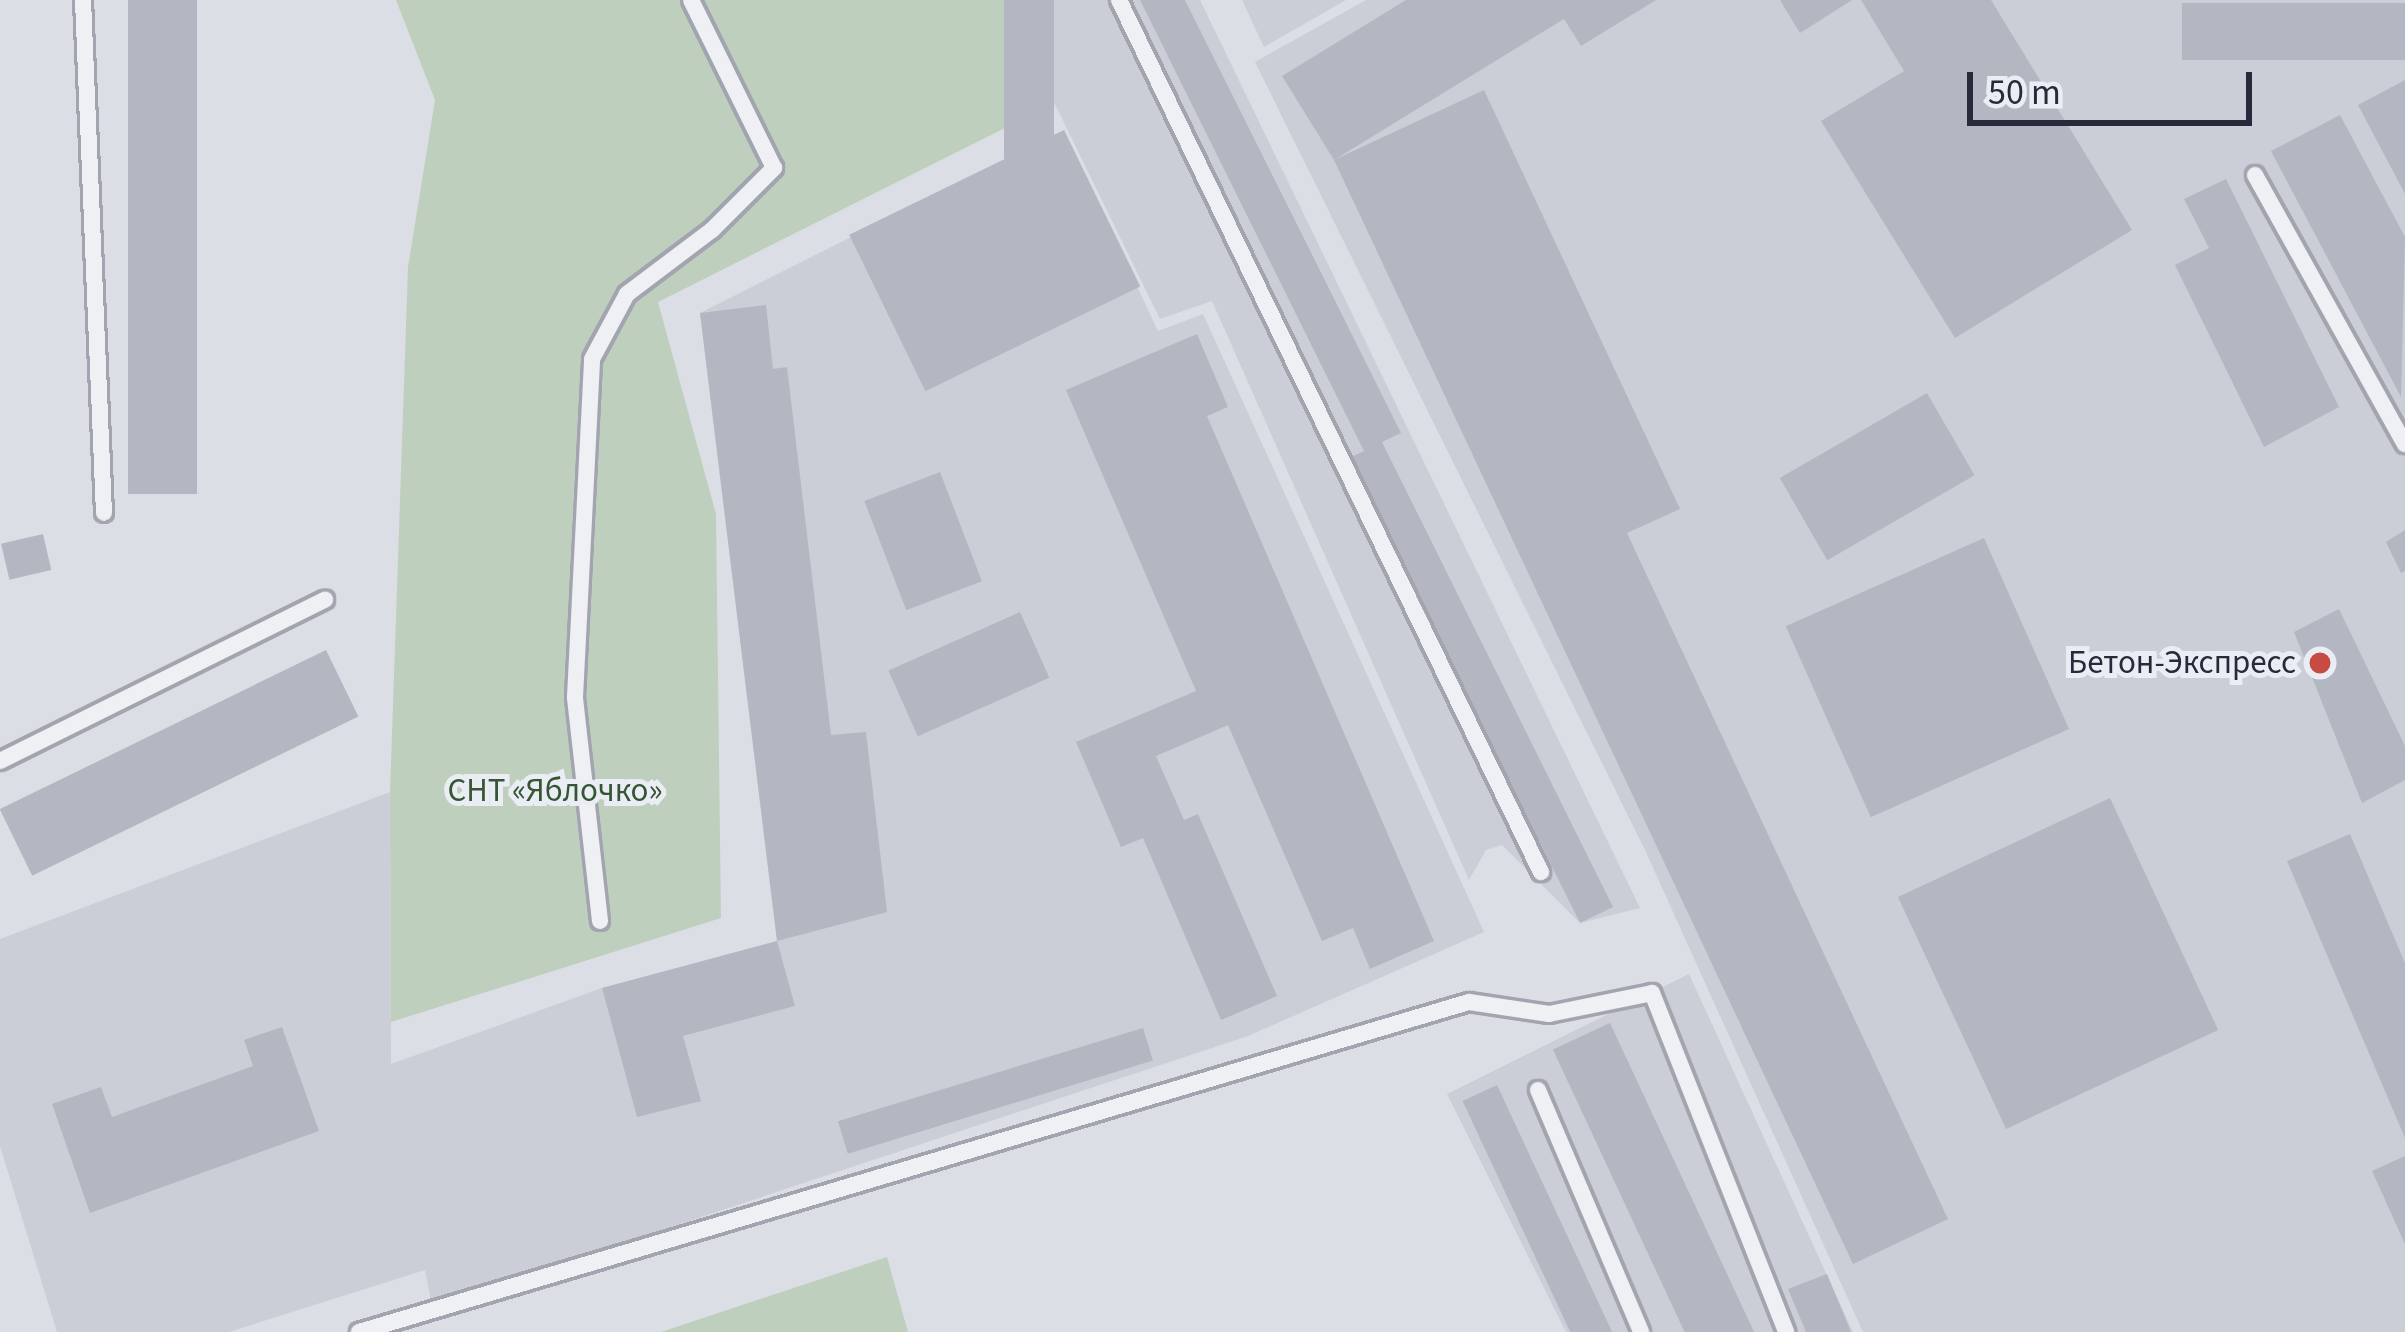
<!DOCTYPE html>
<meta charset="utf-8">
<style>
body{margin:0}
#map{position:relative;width:2405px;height:1332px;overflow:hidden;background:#dcdee6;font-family:"Source Sans 3",sans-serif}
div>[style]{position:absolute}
.built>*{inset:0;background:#cbcdd7}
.green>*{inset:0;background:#bfcfbe}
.building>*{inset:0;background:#b4b7c2;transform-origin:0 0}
.roads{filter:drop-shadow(3px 0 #a2a4af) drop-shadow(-3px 0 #a2a4af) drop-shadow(0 3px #a2a4af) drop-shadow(0 -3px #a2a4af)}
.service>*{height:16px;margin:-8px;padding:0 8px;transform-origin:8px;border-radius:8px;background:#eff0f4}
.dots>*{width:33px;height:33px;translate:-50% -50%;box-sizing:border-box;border:6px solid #ebedf4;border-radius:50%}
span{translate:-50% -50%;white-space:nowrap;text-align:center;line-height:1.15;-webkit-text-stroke:10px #ebedf4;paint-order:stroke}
.poi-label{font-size:33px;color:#272a3b}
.right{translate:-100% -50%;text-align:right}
.park-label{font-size:33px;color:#355635}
.scale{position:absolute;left:1967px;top:72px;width:285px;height:54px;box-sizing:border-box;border:6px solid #272a3b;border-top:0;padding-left:15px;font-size:36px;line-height:42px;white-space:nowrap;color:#272a3b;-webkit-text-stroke:9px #ebedf4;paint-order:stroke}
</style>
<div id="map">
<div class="built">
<div style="clip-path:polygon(1004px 0,1200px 0,1640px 908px,1580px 923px,1502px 845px,1486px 850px,1469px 880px,1212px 301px,1160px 319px)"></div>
<div style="clip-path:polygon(1242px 0,1346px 0,1264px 47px)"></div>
<div style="clip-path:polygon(1366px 0,2405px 0,2405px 1332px,1863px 1332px,1645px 850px,1255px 62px)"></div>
<div style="clip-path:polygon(1064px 130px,1158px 331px,1203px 314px,1484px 932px,1248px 1036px,432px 1306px,425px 1270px,229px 1332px,57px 1332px,0 1146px,0 939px,390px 792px,391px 1064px,602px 988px,777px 941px,700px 313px)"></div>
<div style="clip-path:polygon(1689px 974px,1853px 1332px,1566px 1332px,1447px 1094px)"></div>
</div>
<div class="green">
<div style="clip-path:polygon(396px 0,1004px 0,1055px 103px,658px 302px,716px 514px,721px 918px,391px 1022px,390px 792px,408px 267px,435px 100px)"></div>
<div style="clip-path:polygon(887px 1257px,908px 1332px,661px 1332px)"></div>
</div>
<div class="building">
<div style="left:128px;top:0;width:69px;height:494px"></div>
<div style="left:1004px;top:0;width:50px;height:316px"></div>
<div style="clip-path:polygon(1140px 0,1185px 0,1401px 433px,1382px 442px,1613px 907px,1580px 923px,1349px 458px,1364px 451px)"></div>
<div style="clip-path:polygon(1406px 0,1656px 0,1581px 46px,1564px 19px,1334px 160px,1282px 76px)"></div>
<div style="clip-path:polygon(1780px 0,1852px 0,1800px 33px)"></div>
<div style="clip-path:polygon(1861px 0,1991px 0,2132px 230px,1955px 338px,1821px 121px,1904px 71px)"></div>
<div style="left:2405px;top:3px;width:57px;height:223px;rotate:90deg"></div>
<div style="clip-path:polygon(2405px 80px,2405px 194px,2358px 105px)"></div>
<div style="clip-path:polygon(1484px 90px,1680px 509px,1627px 533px,1948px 1219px,1853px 1264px,1334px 160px)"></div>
<div style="clip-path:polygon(2340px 115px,2405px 237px,2401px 397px,2271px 151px)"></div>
<div style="left:1064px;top:130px;width:174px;height:239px;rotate:64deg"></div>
<div style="clip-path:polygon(2226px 179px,2339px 407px,2264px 447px,2175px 265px,2209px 248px,2184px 199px)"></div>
<div style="clip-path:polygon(766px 305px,773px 369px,787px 367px,831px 735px,866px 732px,887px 912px,777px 941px,700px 313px)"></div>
<div style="clip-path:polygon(1197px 334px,1228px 407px,1207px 416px,1434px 941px,1370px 969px,1353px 928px,1322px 941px,1228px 725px,1156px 756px,1184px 820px,1198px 814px,1277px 996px,1221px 1020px,1143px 838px,1121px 847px,1076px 742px,1196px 691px,1066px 390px)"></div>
<div style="left:1927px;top:393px;width:95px;height:170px;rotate:60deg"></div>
<div style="left:940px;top:472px;width:117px;height:81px;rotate:69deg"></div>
<div style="clip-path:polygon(2405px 530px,2405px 571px,2401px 573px,2386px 542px)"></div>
<div style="left:43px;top:534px;width:37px;height:43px;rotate:77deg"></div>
<div style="left:1984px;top:538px;width:209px;height:217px;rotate:66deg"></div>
<div style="clip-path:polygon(2339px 609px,2405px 746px,2405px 780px,2362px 803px,2294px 632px)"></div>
<div style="left:1020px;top:612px;width:72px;height:144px;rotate:66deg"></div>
<div style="left:326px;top:650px;width:74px;height:363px;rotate:64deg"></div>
<div style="left:2110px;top:798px;width:256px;height:234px;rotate:65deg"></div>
<div style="clip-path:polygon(2350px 834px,2405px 963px,2405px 1138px,2287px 861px)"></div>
<div style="clip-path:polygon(777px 941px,795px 1006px,683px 1036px,701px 1101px,637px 1117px,602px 988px)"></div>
<div style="left:1610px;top:1023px;width:342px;height:63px;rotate:65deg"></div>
<div style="clip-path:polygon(282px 1027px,319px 1131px,90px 1213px,52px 1104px,101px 1087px,112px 1117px,253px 1066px,244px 1040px)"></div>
<div style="left:1143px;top:1028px;width:34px;height:319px;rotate:73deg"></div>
<div style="left:1497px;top:1085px;width:273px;height:38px;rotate:65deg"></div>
<div style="clip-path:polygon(2405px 1156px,2405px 1244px,2372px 1171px)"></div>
<div style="clip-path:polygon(1827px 1274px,1851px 1332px,1806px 1332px,1788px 1289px)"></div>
</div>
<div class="roads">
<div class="service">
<div style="left:83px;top:0;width:513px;rotate:87.66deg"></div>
<div style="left:1119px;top:0;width:969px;rotate:64.18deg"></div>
<div style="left:2255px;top:175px;width:308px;rotate:60.9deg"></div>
<div style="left:0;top:761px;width:363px;rotate:-26.4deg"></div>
<div style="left:600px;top:921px;width:225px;rotate:-96.4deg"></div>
<div style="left:575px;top:697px;width:338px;rotate:-87.1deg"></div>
<div style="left:592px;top:359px;width:74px;rotate:-61.7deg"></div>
<div style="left:627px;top:294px;width:106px;rotate:-37deg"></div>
<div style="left:712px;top:230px;width:88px;rotate:-45deg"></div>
<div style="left:774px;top:168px;width:187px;rotate:-116.3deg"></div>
<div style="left:1538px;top:1090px;width:263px;rotate:66.9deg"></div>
<div style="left:359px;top:1332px;width:1158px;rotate:-16.56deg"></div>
<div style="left:1469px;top:1002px;width:81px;rotate:8.5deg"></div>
<div style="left:1549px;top:1014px;width:105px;rotate:-11.5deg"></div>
<div style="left:1652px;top:993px;width:365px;rotate:68.4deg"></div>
</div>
</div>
<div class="dots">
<div style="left:2320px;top:663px;background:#c74a45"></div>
</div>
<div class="poi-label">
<span class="right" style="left:2296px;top:663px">Бетон-Экспресс</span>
</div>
<div class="park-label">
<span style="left:555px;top:791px">СНТ «Яблочко»</span>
</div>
<div class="scale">50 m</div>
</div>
